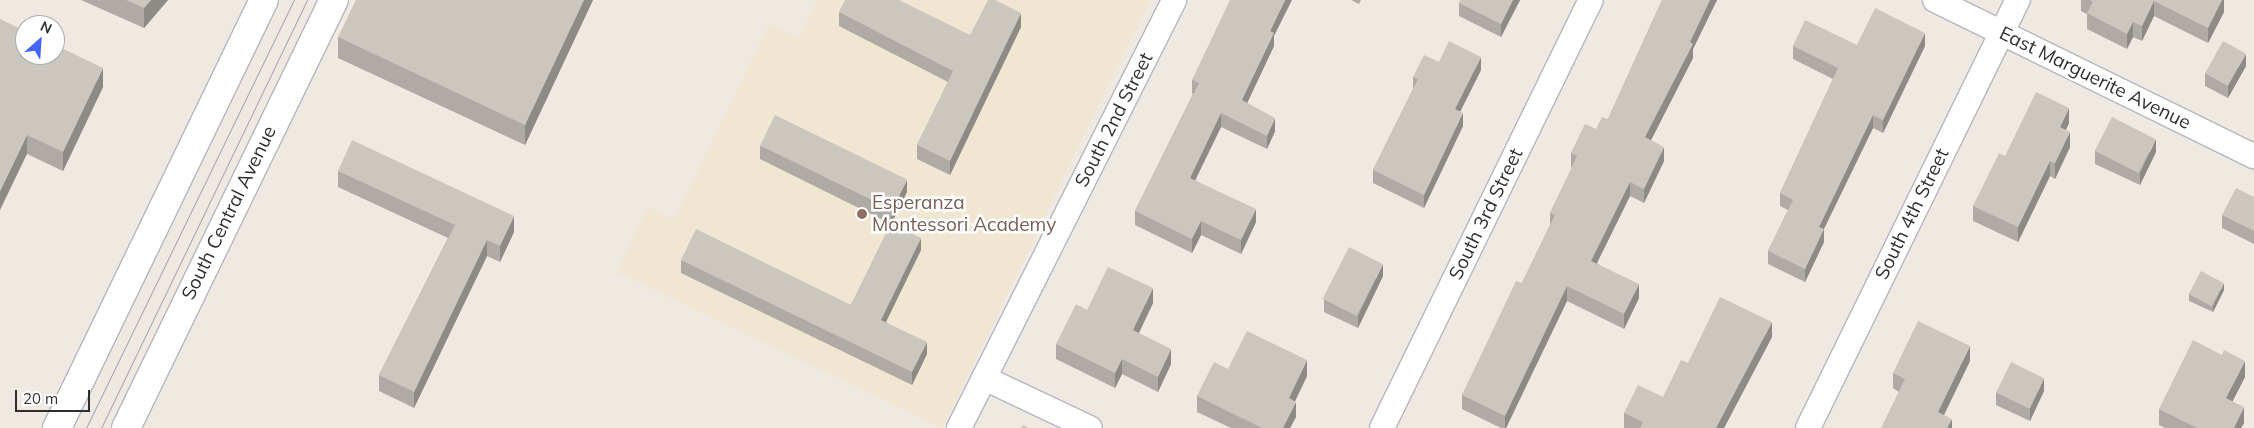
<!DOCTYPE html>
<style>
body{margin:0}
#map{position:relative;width:2254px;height:428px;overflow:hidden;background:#efe9e1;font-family:Mulish,sans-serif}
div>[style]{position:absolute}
.education>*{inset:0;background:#f0e6d1}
.roads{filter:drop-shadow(1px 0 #b4b7c1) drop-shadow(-1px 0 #b4b7c1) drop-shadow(0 1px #b4b7c1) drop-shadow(0 -1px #b4b7c1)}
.minor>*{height:24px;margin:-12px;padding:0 12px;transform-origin:12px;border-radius:12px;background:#fff}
.secondary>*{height:28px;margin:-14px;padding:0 14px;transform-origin:14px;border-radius:14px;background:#fff}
.tram>*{height:1px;margin:-0.5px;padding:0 0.5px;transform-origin:0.5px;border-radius:0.5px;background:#a3a6b8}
.wall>*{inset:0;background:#afaba4}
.shaded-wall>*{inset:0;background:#8e8b86}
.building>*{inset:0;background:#cbc7bf;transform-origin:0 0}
.dots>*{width:14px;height:14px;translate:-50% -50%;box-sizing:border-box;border:2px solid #fff;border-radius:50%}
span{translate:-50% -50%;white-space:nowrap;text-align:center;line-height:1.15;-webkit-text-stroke:5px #fff;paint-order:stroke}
.street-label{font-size:19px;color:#2e2e2e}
.education-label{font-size:19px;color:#785e54}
.left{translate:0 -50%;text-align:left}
.north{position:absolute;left:15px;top:15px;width:50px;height:50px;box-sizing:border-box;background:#fff;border:1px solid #ababab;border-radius:50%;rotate:26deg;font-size:14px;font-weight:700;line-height:20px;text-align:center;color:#2e2e2e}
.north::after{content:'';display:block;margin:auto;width:18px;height:22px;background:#4264fb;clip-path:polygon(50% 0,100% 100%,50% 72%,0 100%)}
.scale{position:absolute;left:15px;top:390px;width:75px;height:22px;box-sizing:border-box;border:2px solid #2e2e2e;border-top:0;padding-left:6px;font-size:15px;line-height:18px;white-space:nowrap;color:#2e2e2e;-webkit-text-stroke:4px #fff;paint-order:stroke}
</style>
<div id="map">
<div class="education">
<div style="clip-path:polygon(817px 0,1150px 0,942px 428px,617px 272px,648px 207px,674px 220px,769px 24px,798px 38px)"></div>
</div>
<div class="roads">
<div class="minor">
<div style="left:1935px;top:0;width:355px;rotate:26.1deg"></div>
<div style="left:984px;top:378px;width:117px;rotate:25.3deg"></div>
<div style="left:959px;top:428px;width:479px;rotate:-63.3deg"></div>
<div style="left:1382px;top:428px;width:476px;rotate:-64deg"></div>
<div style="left:1808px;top:428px;width:477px;rotate:-63.9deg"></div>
</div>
<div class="secondary">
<div style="left:57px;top:428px;width:475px;rotate:-64.2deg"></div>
<div style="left:126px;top:428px;width:476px;rotate:-64.1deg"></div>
</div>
</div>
<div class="tram">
<div style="left:86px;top:428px;width:476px;rotate:-64.1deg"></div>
<div style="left:101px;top:428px;width:475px;rotate:-64.3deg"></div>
</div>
<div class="wall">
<div style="clip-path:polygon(81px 0,168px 0,144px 28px)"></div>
<div style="clip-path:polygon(593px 0,525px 145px,338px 58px,338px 37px)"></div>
<div style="clip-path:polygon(1351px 0,1361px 0,1359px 4px)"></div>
<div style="clip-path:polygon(1520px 0,1501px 37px,1459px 16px,1459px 3px)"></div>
<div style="clip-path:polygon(1662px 0,1717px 0,1693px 49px,1693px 58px,1651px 140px,1664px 161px,1644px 203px,1630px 196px,1597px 263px,1639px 298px,1624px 329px,1567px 301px,1506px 428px,1501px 428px,1462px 409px,1462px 395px,1522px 283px,1550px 225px,1550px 213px,1572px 168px,1571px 167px,1571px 153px,1608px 119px)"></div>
<div style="clip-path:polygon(2081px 0,2224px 0,2224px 12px,2208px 43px,2154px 16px,2142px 41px,2133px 37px,2127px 49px,2087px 29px,2087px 14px,2081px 11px)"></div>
<div style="clip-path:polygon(839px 12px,970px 35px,1021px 27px,950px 175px,917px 159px,917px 145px,948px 82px,839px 26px)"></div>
<div style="clip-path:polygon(0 19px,103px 87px,63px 171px,27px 154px)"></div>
<div style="clip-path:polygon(1274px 36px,1274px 46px,1247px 103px,1275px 131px,1267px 149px,1221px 127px,1195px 180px,1256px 222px,1241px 254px,1201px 235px,1192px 253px,1135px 225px,1135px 211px,1193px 94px,1192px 93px,1192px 80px)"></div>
<div style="clip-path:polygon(1857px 45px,1925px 46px,1883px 133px,1873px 128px,1824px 229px,1824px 242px,1805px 282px,1768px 264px,1768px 251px,1788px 210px,1780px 206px,1780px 193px,1833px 79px,1793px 59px,1793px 46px)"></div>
<div style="clip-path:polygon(1439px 62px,1481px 70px,1460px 112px,1463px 126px,1424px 208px,1373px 183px,1373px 170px,1413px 89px,1413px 77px)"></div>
<div style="clip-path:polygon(2246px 66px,2228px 98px,2205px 86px,2205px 73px)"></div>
<div style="clip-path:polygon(2069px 123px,2066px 130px,2070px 147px,2055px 179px,2050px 176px,2018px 242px,1973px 221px,1973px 206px,2005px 156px)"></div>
<div style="clip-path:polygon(760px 146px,907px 192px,892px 223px,921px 250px,886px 322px,927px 354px,912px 385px,681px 273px,681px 260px,851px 305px,891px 224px,760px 159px)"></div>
<div style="clip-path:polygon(2095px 151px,2156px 152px,2140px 185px,2095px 164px)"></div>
<div style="clip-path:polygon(338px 171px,514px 232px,500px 262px,487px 256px,414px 408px,379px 391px,379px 375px,448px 238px,338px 187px)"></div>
<div style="clip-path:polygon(2254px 197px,2254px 244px,2222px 228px,2222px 215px)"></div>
<div style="clip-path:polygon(1383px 276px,1358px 328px,1324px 312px,1324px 299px)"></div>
<div style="clip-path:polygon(2224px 290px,2213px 312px,2189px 301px,2189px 294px)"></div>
<div style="clip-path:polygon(1153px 303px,1139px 333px,1171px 364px,1158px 392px,1122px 374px,1115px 388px,1056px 359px,1056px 344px,1087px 310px)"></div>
<div style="clip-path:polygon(1772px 337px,1724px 428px,1624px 428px,1624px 413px,1663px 397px,1688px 363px)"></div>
<div style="clip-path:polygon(1970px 361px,1944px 415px,1952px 428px,1899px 392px,1893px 388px,1893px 373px)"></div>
<div style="clip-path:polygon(1228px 369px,1307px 376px,1295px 401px,1296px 417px,1290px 428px,1231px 428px,1197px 412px,1197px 396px)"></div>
<div style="clip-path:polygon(2245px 377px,2232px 402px,2244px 423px,2241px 428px,2165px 428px,2159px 425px,2159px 409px)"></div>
<div style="clip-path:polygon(2044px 391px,2030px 421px,1996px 405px,1996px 392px)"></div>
</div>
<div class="shaded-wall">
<div style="clip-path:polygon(151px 0,168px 0,144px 28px,144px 8px)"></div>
<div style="clip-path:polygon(584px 0,593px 0,525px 145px,525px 125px)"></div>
<div style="clip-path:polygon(1285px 0,1292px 0,1274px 36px,1274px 46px,1242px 114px,1242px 100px,1270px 31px)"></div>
<div style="clip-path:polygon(1513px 0,1520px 0,1501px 37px,1501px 24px)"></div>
<div style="clip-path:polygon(1710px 0,1717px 0,1693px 49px,1693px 58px,1645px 152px,1645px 137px)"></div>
<div style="clip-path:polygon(2222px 0,2224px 0,2224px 12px,2208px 43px,2208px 28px)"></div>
<div style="clip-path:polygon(2154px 1px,2154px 16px,2142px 41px,2142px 26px)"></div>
<div style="clip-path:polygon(1021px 13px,1021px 27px,950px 175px,950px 161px)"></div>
<div style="clip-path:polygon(2133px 22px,2133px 37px,2127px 49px,2127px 34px)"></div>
<div style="clip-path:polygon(1925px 33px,1925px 46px,1883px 133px,1883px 120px)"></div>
<div style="clip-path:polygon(2246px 54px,2246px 66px,2228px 98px,2228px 85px)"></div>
<div style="clip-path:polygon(1481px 57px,1481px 70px,1455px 122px,1455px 109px)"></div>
<div style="clip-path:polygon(103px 68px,103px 87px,63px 171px,63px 152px)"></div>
<div style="clip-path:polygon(2069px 108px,2069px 123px,2060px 142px,2060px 127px)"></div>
<div style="clip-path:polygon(1221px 113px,1221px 127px,1190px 191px,1190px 178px)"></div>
<div style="clip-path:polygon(1463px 113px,1463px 126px,1424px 208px,1424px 195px)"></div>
<div style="clip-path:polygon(1873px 115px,1873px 128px,1819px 239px,1819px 227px)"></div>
<div style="clip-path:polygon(1275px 118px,1275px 131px,1267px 149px,1267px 136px)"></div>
<div style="clip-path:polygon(2070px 132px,2070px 147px,2055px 179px,2055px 163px)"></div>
<div style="clip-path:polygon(27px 135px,27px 154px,0 210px,0 191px)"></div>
<div style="clip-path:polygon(2156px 139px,2156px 152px,2140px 185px,2140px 173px)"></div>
<div style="clip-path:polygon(1664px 147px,1664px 161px,1644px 203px,1644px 189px)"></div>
<div style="clip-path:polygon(2050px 161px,2050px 176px,2018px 242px,2018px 227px)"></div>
<div style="clip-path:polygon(907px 180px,907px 192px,891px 224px,891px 211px)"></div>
<div style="clip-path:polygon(1630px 182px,1630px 196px,1591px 275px,1591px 261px)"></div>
<div style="clip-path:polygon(1256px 209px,1256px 222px,1241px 254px,1241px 240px)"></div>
<div style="clip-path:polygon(514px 216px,514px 232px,500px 262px,500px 246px)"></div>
<div style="clip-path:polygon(1201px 221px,1201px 235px,1192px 253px,1192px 239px)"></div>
<div style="clip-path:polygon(1824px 229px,1824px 242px,1805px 282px,1805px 269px)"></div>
<div style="clip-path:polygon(921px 238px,921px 250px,881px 332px,881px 320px)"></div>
<div style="clip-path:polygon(487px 240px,487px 256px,414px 408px,414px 392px)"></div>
<div style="clip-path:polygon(1383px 264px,1383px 276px,1358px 328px,1358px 316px)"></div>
<div style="clip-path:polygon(2224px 283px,2224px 290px,2213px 312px,2213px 306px)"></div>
<div style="clip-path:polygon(1639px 284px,1639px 298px,1624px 329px,1624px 314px)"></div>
<div style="clip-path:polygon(1567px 286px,1567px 301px,1506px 428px,1505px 428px,1505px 416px)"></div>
<div style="clip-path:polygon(1153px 288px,1153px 303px,1133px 345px,1133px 330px)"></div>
<div style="clip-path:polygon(1772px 322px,1772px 337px,1724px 428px,1716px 428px)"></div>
<div style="clip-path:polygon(927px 342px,927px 354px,912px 385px,912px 372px)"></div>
<div style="clip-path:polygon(1970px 346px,1970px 361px,1938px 427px,1938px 412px)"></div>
<div style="clip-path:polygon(1171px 349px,1171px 364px,1158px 392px,1158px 377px)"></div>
<div style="clip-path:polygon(1122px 359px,1122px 374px,1115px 388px,1115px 373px)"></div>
<div style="clip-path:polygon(1307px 360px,1307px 376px,1289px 414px,1289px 398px)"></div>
<div style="clip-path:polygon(2245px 361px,2245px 377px,2226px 414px,2226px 398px)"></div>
<div style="clip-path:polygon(2044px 378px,2044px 391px,2030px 421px,2030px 409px)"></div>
<div style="clip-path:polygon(1296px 402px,1296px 417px,1290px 428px,1283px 428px)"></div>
<div style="clip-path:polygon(2244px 407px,2244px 423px,2241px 428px,2234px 428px)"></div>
<div style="clip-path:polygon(1952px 419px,1952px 428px,1947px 428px)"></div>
</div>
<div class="building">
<div style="clip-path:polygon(126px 0,151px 0,144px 8px)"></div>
<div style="clip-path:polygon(356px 0,584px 0,525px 125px,338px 37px)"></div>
<div style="clip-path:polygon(845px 0,899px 0,970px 35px,988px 0,995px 0,1021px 13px,950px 161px,917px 145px,953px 71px,839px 12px)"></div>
<div style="clip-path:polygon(1230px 0,1285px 0,1270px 31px,1274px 33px,1242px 100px,1275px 118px,1267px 136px,1221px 113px,1190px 178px,1256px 209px,1241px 240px,1201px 221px,1192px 239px,1135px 211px,1199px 83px,1192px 80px)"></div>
<div style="clip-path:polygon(1460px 0,1513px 0,1501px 24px,1459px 3px)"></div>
<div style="clip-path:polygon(1662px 0,1710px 0,1690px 42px,1693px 44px,1645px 137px,1664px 147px,1644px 189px,1630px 182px,1591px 261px,1639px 284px,1624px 314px,1567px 286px,1505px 416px,1462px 395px,1516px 281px,1522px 283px,1555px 215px,1550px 213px,1577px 156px,1571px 153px,1585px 124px,1596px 129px,1602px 117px,1608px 119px)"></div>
<div style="clip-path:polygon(2090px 0,2222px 0,2208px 28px,2154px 1px,2142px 26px,2133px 22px,2127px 34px,2087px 13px,2093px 2px)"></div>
<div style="clip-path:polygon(1875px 8px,1925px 33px,1883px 120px,1873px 115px,1819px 227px,1824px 229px,1805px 269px,1768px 251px,1793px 200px,1780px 193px,1838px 68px,1793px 46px,1805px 20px,1857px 45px)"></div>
<div style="clip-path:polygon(0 19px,25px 31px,25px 55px,55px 55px,55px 45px,103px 68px,63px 152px,27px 135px,0 191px)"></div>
<div style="clip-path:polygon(1449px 41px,1481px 57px,1455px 109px,1463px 113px,1424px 195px,1373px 170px,1418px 79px,1413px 77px,1424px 55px,1439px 62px)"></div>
<div style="left:2223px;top:41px;width:26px;height:37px;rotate:29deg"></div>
<div style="clip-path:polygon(2036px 92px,2069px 108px,2060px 127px,2070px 132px,2055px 163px,2050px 161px,2018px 227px,1973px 206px,1999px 153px,2005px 156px)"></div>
<div style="left:775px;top:115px;width:147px;height:34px;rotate:26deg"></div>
<div style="left:2112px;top:117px;width:49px;height:38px;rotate:27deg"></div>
<div style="clip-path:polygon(352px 140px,514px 216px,500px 246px,487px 240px,414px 392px,379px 375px,455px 225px,338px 171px)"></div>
<div style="clip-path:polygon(2236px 188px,2254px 197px,2254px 231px,2222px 215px)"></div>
<div style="clip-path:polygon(891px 223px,921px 238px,881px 320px,927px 342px,912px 372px,681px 260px,696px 229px,851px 305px)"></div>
<div style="left:1349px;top:247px;width:38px;height:58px;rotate:27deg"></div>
<div style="clip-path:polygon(1108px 267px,1153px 288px,1133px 330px,1171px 349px,1158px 377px,1122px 359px,1115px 373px,1056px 344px,1076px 304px,1087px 310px)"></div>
<div style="left:2201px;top:271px;width:26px;height:26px;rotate:28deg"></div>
<div style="clip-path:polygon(1720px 297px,1772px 322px,1716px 428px,1640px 428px,1643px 422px,1624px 413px,1638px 385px,1663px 397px,1681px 360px,1688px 363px)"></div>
<div style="clip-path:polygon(1918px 321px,1970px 346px,1938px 412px,1952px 419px,1947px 428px,1881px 428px,1905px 379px,1893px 373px)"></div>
<div style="clip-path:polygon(1247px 331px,1307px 360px,1289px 398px,1296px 402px,1283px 428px,1262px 428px,1197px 396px,1214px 362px,1228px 369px)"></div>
<div style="clip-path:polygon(2193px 340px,2222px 355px,2224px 350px,2245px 361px,2226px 398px,2244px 407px,2234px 428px,2197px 428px,2159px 409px)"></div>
<div style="left:2011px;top:362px;width:37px;height:34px;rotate:26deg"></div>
<div style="clip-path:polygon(1023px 425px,1029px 428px,1021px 428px)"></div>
</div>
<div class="dots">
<div style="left:862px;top:214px;background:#8d6e63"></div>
</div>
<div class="street-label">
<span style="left:2095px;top:78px;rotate:26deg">East Marguerite Avenue</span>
<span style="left:1114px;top:120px;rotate:-63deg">South 2nd Street</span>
<span style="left:229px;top:213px;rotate:-64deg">South Central Avenue</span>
<span style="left:1486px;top:214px;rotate:-64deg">South 3rd Street</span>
<span style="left:1912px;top:214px;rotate:-64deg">South 4th Street</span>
</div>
<div class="education-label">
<span class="left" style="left:872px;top:214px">Esperanza<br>Montessori Academy</span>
</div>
<div class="north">N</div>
<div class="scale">20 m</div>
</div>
